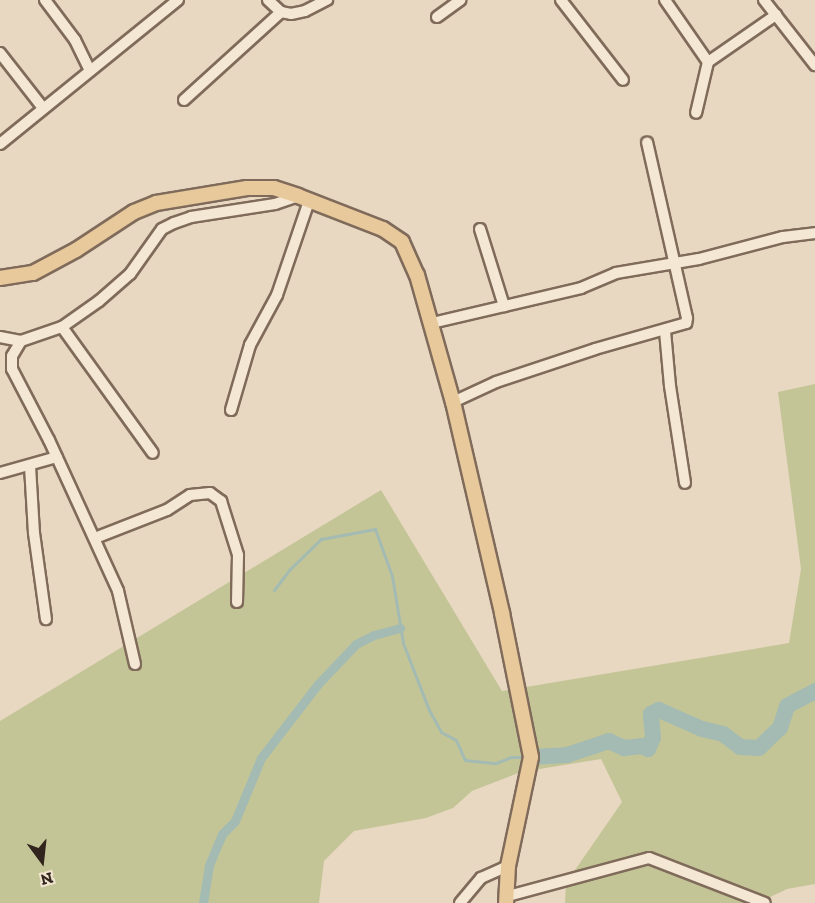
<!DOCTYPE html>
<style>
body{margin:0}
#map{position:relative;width:815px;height:903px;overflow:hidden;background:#e8d8c1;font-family:"Zilla Slab",serif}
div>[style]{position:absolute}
.green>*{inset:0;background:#c4c597}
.stream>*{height:3px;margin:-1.5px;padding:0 1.5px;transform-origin:1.5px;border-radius:1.5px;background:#a3bbb2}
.canal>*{height:9px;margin:-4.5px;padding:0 4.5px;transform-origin:4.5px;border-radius:4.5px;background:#a3bbb2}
.river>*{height:16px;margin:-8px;padding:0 8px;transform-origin:8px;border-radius:8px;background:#a3bbb2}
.roads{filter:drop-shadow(2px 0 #806b5b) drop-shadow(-2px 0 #806b5b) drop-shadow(0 2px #806b5b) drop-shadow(0 -2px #806b5b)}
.minor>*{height:10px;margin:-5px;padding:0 5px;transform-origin:5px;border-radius:5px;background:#f4e7d3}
.major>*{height:14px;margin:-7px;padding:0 7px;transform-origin:7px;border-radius:7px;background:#e8c99c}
span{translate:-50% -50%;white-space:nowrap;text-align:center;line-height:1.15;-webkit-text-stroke:4.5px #f1e4d0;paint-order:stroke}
.north{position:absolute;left:12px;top:831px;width:60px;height:60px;-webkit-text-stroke:4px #f1e4d0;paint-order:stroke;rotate:165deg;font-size:16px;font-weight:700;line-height:24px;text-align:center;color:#31251d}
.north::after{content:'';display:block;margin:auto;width:21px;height:27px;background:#31251d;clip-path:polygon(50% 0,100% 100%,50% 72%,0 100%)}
</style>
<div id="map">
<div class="green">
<div style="clip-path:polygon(815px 384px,815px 884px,787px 889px,758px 903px,565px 903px,566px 883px,622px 802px,601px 759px,521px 772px,472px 791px,453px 808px,426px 818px,354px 831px,324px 861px,319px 903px,0 903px,0 721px,381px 490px,502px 691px,789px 643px,801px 569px,778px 392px)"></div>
</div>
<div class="stream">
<div style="left:274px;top:590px;width:25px;rotate:-53deg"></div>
<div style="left:289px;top:570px;width:45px;rotate:-44.1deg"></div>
<div style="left:321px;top:539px;width:55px;rotate:-10.5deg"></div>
<div style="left:375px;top:529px;width:50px;rotate:70.1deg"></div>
<div style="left:392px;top:576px;width:68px;rotate:80.7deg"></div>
<div style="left:403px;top:643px;width:72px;rotate:68.8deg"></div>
<div style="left:429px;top:710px;width:25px;rotate:61deg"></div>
<div style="left:441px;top:732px;width:17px;rotate:28deg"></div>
<div style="left:456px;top:740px;width:22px;rotate:66deg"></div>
<div style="left:465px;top:760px;width:31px;rotate:6deg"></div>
<div style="left:496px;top:763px;width:16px;rotate:-22deg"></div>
<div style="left:511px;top:757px;width:15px"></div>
</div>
<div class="canal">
<div style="left:203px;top:903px;width:38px;rotate:-81deg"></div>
<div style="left:209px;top:865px;width:34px;rotate:-67deg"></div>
<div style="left:222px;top:834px;width:18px;rotate:-45deg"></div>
<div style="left:235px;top:821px;width:68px;rotate:-67.6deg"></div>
<div style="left:261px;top:758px;width:93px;rotate:-52.4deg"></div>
<div style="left:318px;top:684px;width:55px;rotate:-46.5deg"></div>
<div style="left:356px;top:644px;width:20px;rotate:-27deg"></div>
<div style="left:374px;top:635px;width:27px;rotate:-15deg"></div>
</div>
<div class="river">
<div style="left:531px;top:757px;width:36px;rotate:-3deg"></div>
<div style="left:567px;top:755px;width:44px;rotate:-18.4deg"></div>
<div style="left:609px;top:741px;width:17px;rotate:25deg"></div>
<div style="left:624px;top:748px;width:18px;rotate:-6deg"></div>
<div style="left:642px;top:746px;width:7px;rotate:27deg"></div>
<div style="left:648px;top:749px;width:12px;rotate:-66deg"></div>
<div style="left:653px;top:738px;width:24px;rotate:-95deg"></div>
<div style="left:651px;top:714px;width:9px;rotate:-27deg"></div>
<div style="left:659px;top:710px;width:47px;rotate:23.8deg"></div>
<div style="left:702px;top:729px;width:22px;rotate:13deg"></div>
<div style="left:723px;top:734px;width:21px;rotate:37deg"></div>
<div style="left:740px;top:747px;width:19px;rotate:3deg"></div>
<div style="left:759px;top:748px;width:29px;rotate:-44deg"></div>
<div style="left:780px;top:728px;width:23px;rotate:-72deg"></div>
<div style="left:787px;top:706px;width:32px;rotate:-28deg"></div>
</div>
<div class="roads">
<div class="minor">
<div style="left:45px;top:0;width:50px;rotate:53.1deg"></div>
<div style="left:75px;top:40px;width:34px;rotate:64deg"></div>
<div style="left:268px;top:0;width:18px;rotate:43deg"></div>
<div style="left:281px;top:12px;width:10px;rotate:11deg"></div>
<div style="left:291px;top:14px;width:14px;rotate:-12deg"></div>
<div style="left:305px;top:11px;width:25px;rotate:-27deg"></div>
<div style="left:561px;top:0;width:101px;rotate:52.2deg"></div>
<div style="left:665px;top:0;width:75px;rotate:55.3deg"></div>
<div style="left:708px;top:62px;width:52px;rotate:103.2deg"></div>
<div style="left:764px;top:0;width:83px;rotate:51.9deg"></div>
<div style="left:437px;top:17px;width:29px;rotate:-36deg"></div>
<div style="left:0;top:53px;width:70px;rotate:52deg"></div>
<div style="left:708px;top:62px;width:83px;rotate:-34.7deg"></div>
<div style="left:184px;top:100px;width:131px;rotate:-42.2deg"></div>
<div style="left:0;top:144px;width:229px;rotate:-39deg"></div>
<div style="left:480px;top:229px;width:81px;rotate:72.7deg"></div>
<div style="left:432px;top:323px;width:153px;rotate:-13.2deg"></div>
<div style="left:581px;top:288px;width:38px;rotate:-23deg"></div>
<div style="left:616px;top:273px;width:84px;rotate:-9.6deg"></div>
<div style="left:699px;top:259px;width:87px;rotate:-14.7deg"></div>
<div style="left:783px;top:237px;width:32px;rotate:-7deg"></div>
<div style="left:62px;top:327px;width:155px;rotate:54.2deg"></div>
<div style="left:665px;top:331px;width:55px;rotate:84.8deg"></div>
<div style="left:670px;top:386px;width:98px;rotate:81.2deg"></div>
<div style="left:0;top:337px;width:21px;rotate:11deg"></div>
<div style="left:21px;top:341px;width:43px;rotate:-18.9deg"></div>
<div style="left:62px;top:327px;width:45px;rotate:-35.1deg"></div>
<div style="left:99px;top:301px;width:41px;rotate:-41.1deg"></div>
<div style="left:130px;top:274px;width:55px;rotate:-54.6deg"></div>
<div style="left:162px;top:229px;width:13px;rotate:-27deg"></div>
<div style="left:174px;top:223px;width:18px;rotate:-19deg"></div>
<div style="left:191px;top:217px;width:85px;rotate:-8.8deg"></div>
<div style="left:275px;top:204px;width:24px;rotate:-19deg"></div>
<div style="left:21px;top:341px;width:17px;rotate:121deg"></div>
<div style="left:12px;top:356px;width:13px;rotate:90deg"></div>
<div style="left:12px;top:369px;width:80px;rotate:62.5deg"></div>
<div style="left:49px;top:440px;width:166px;rotate:65.4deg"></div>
<div style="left:118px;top:591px;width:75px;rotate:76.9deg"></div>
<div style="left:453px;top:402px;width:47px;rotate:-24.9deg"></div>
<div style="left:496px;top:382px;width:104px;rotate:-18.4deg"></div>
<div style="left:595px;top:349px;width:95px;rotate:-15.9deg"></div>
<div style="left:686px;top:323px;width:5px;rotate:-79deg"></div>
<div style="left:687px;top:318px;width:180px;rotate:-102.8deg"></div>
<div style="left:231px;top:410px;width:68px;rotate:-73.7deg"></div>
<div style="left:250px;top:345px;width:57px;rotate:-61.6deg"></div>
<div style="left:277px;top:295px;width:99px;rotate:-71.2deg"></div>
<div style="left:30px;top:466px;width:67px;rotate:86.6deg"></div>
<div style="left:34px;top:533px;width:87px;rotate:82.1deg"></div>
<div style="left:0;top:473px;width:59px;rotate:-15.7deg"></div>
<div style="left:95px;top:538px;width:77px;rotate:-21.3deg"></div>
<div style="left:167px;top:510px;width:27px;rotate:-33deg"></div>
<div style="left:190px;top:495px;width:20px;rotate:-6deg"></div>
<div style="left:210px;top:493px;width:14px;rotate:36deg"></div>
<div style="left:221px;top:501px;width:57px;rotate:72.5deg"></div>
<div style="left:238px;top:555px;width:47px;rotate:91.2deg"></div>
<div style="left:508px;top:896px;width:146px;rotate:-15.1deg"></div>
<div style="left:649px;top:858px;width:124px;rotate:21.2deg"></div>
<div style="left:460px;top:903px;width:33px;rotate:-50deg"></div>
<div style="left:481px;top:878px;width:30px;rotate:-24deg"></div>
</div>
<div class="major">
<div style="left:0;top:278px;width:33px;rotate:-9deg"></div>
<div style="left:33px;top:273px;width:49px;rotate:-28.1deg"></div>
<div style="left:76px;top:250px;width:69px;rotate:-33.2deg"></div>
<div style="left:134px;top:212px;width:24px;rotate:-22deg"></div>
<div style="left:156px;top:203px;width:92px;rotate:-9.4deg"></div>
<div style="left:247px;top:188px;width:27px"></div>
<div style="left:274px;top:188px;width:25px;rotate:18deg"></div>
<div style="left:298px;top:196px;width:91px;rotate:21.2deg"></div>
<div style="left:383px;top:229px;width:23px;rotate:34deg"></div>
<div style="left:402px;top:242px;width:36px;rotate:66deg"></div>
<div style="left:417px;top:275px;width:132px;rotate:74.2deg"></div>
<div style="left:453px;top:402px;width:217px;rotate:76.9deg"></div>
<div style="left:502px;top:613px;width:147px;rotate:78.6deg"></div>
<div style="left:531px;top:757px;width:111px;rotate:101.9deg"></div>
<div style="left:508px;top:866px;width:37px;rotate:93deg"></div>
</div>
</div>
<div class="north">N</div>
</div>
